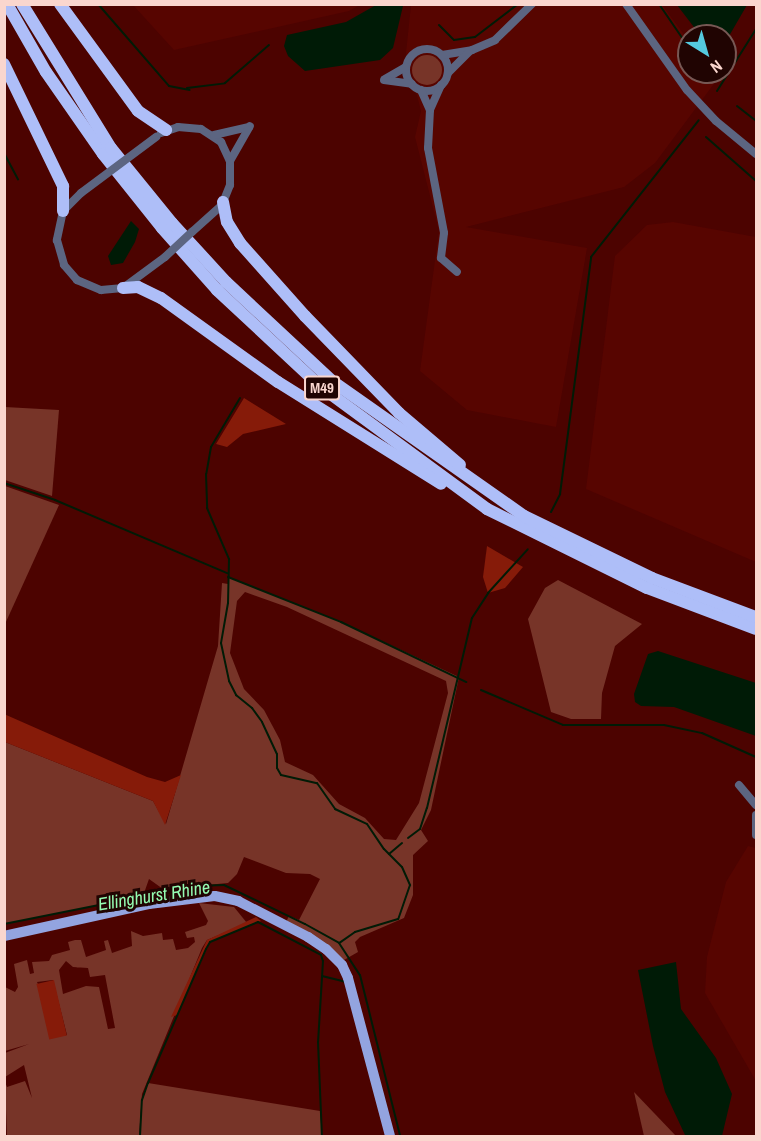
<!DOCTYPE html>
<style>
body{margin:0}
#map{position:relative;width:761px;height:1141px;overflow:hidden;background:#4c0300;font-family:"Archivo Narrow",sans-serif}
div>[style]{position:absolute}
.built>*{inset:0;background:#570500}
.green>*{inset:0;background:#773428}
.round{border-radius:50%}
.forest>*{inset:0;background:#861b09;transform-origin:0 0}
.water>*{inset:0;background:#001b06}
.stream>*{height:2px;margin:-1px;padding:0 1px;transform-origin:1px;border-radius:1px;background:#001b06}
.minor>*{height:8px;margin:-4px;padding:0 4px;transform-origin:4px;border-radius:4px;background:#5c6581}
.minor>.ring{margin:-4px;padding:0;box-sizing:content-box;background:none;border:8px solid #5c6581;border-radius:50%}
.major>*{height:10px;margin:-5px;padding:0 5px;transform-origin:5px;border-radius:5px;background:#93a4e0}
.highway>*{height:12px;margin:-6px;padding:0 6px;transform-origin:6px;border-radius:6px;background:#aebef8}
.minor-bridge>*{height:8px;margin:-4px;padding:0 4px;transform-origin:4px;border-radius:4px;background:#5c6581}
span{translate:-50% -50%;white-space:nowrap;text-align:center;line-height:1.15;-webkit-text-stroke:6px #200402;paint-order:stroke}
.shield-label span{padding:2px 4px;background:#200402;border:2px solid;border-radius:4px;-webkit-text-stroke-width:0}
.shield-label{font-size:15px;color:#fad6ce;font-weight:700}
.water-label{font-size:18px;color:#95fcb2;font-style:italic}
.frame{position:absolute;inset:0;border:6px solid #fad6ce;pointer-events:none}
.north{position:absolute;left:677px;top:24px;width:60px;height:60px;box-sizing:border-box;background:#200402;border:2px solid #775854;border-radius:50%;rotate:143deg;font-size:16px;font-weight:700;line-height:24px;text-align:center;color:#fad6ce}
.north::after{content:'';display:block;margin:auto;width:21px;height:27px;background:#55cadf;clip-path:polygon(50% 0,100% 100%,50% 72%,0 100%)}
</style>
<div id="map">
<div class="built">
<div style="clip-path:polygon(133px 5px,360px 5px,349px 11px,174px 50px)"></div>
<div style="clip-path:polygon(411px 5px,662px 5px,689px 41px,689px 72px,715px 72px,719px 77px,655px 163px,624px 187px,466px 227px,587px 248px,556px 427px,467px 410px,420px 371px,439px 231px,415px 137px,421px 111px,406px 53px)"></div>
<div style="clip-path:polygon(673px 222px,756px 237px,756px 562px,586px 489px,615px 256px,647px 225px)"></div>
<div style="clip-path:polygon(748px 846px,756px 848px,756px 1081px,705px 993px,707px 957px,726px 882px)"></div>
</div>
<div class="green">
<div class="round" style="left:412px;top:55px;width:30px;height:30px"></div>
<div style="clip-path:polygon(5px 407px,59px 410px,52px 496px,5px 480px)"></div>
<div style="clip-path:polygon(5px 486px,59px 505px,5px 624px,4px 486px)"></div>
<div style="clip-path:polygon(evenodd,228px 577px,341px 622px,459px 677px,431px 810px,421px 830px,428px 841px,413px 855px,413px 895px,404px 918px,360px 937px,355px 942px,358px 952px,344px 960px,286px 922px,289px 916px,299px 920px,320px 879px,310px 874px,286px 873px,244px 857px,237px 874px,228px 883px,163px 889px,149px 879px,143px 896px,5px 924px,5px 742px,153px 801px,166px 824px,218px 646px,222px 583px,228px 584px,228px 577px,245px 592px,287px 607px,446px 681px,448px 693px,419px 803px,396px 840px,384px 839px,365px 818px,339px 804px,313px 775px,285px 762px,280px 740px,264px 710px,244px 689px,230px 653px,237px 601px,245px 592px)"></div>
<div style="clip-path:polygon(558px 580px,642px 624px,615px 646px,602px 693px,601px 719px,571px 719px,551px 712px,528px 619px,545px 588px)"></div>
<div style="clip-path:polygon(evenodd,199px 903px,234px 907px,247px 923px,207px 940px,202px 948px,142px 1094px,139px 1136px,7px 1136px,5px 1082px,7px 1087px,25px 1081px,32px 1098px,24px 1065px,5px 1077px,5px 1053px,29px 1044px,5px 1051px,5px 987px,15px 992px,18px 987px,14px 964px,27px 960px,30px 974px,34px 973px,32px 962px,49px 961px,52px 955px,70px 950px,68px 942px,75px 940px,81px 940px,86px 957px,106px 950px,104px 941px,108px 940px,112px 953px,132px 946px,131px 931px,143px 936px,162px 933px,163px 940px,173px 939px,176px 950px,188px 948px,195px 942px,194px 937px,187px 938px,185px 932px,206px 925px,208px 921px,199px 903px,66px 961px,73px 967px,88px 968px,90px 977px,105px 975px,115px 1028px,108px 1029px,99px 987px,86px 986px,63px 994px,59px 970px,66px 961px,199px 903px,53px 980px,67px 1035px,61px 1036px,37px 982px,53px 980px)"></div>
<div style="clip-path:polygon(148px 1083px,320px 1111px,322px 1136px,140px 1136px,142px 1100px)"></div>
<div style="clip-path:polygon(634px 1092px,676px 1136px,644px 1136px)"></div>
</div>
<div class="forest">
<div style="clip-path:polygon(244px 398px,286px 424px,243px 434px,227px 447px,216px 444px)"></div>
<div style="clip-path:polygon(487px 546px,523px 567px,505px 588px,488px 593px,483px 577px)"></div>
<div style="clip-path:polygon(4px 714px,147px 777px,165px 782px,181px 775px,165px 825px,153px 801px,5px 742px)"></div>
<div style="clip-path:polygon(256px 917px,261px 921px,210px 942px,177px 1015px,171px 1017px,207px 940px)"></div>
<div style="left:54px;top:980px;width:57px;height:18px;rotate:77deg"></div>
</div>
<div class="water">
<div style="clip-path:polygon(376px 5px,403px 6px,393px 48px,380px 60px,305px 71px,288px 56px,284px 46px,287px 35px,346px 22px)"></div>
<div style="clip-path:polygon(677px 5px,747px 5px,725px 43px,725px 36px,700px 35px)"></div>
<div style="clip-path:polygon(131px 221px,139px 229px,135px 242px,123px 263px,111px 265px,108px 256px)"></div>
<div style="clip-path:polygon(658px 651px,756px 683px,756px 736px,674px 707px,641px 706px,635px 702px,634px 694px,648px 654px)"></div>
<div style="clip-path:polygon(676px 962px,681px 1009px,716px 1058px,732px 1094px,722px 1136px,685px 1135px,665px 1092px,653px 1046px,638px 970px)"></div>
</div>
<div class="stream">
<div style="left:98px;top:4px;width:108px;rotate:49.1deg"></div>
<div style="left:169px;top:86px;width:21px;rotate:11deg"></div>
<div style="left:659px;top:4px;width:53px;rotate:55.7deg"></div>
<div style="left:439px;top:25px;width:21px;rotate:45deg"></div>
<div style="left:454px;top:40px;width:21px;rotate:-8deg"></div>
<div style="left:475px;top:37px;width:54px;rotate:-37.5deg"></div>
<div style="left:187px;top:88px;width:38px;rotate:-7deg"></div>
<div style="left:225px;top:83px;width:58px;rotate:-40.8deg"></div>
<div style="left:717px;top:91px;width:73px;rotate:-57.8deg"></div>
<div style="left:737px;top:106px;width:24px;rotate:38deg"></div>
<div style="left:706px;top:137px;width:67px;rotate:41.3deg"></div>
<div style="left:4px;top:153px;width:30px;rotate:62deg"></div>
<div style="left:240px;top:398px;width:57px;rotate:120.6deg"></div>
<div style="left:211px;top:447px;width:27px;rotate:100deg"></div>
<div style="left:206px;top:474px;width:34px;rotate:88deg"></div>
<div style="left:207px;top:508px;width:56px;rotate:66.7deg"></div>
<div style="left:229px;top:559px;width:44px;rotate:91.3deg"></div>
<div style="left:228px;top:603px;width:41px;rotate:99.9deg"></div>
<div style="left:221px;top:643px;width:39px;rotate:78deg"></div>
<div style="left:229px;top:681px;width:16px;rotate:63deg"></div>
<div style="left:236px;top:695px;width:21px;rotate:39deg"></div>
<div style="left:252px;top:708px;width:17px;rotate:54deg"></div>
<div style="left:262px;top:722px;width:35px;rotate:65deg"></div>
<div style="left:277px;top:754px;width:14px;rotate:90deg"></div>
<div style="left:277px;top:768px;width:8px;rotate:60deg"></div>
<div style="left:281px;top:775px;width:37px;rotate:13deg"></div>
<div style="left:317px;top:783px;width:32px;rotate:55deg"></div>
<div style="left:335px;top:809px;width:35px;rotate:25deg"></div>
<div style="left:367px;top:824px;width:30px;rotate:56deg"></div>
<div style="left:384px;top:849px;width:25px;rotate:45deg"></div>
<div style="left:402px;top:867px;width:20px;rotate:66deg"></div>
<div style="left:410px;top:885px;width:36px;rotate:109deg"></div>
<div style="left:398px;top:919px;width:45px;rotate:163.2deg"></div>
<div style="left:355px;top:932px;width:19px;rotate:145deg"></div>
<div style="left:4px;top:483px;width:54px;rotate:18.4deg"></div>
<div style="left:55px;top:500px;width:187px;rotate:23deg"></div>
<div style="left:551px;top:512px;width:20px;rotate:-63deg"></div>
<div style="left:560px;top:494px;width:239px;rotate:-82.5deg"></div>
<div style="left:591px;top:257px;width:174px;rotate:-51.8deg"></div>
<div style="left:228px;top:577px;width:122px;rotate:21.7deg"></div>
<div style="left:341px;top:622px;width:139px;rotate:25.6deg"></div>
<div style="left:481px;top:690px;width:89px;rotate:23.1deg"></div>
<div style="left:563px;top:725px;width:101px"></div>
<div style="left:664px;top:725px;width:39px;rotate:12deg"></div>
<div style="left:702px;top:733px;width:59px;rotate:24deg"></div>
<div style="left:408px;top:838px;width:15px;rotate:-37deg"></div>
<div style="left:420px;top:829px;width:22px;rotate:-72deg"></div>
<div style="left:427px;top:808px;width:195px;rotate:-76.7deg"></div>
<div style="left:472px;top:618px;width:30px;rotate:-57deg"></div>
<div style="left:488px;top:593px;width:59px;rotate:-47.7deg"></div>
<div style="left:389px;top:854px;width:17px;rotate:-40deg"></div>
<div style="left:4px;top:924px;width:195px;rotate:-11.3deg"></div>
<div style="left:195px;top:886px;width:29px;rotate:-2deg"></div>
<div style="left:224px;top:885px;width:90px;rotate:25.7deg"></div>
<div style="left:305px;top:924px;width:39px;rotate:29deg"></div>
<div style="left:339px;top:943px;width:38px;rotate:57deg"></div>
<div style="left:360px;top:975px;width:166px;rotate:76deg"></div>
<div style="left:322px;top:976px;width:25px;rotate:14deg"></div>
<div style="left:140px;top:1136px;width:36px;rotate:-87deg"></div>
<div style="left:142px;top:1100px;width:18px;rotate:-71deg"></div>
<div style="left:148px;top:1083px;width:146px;rotate:-66.6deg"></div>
<div style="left:206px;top:949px;width:8px;rotate:-60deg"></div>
<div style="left:210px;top:942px;width:52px;rotate:-22.6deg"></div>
<div style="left:258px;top:922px;width:71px;rotate:27.6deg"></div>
<div style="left:321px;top:955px;width:6px;rotate:72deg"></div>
<div style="left:323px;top:961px;width:81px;rotate:93.5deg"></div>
<div style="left:318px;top:1042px;width:94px;rotate:87.6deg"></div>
</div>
<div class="minor">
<div style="left:626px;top:4px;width:105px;rotate:54.7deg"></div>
<div style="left:687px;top:90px;width:42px;rotate:46.9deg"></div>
<div style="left:716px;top:121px;width:52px;rotate:39.5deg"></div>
<div class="ring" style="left:406px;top:49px;width:34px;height:34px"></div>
<div style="left:442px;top:55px;width:30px;rotate:-9deg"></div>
<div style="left:472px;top:50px;width:25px;rotate:-23deg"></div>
<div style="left:495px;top:40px;width:52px;rotate:-44.2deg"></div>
<div style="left:448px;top:73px;width:30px;rotate:-45deg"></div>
<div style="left:385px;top:79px;width:24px;rotate:-30deg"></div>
<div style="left:384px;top:80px;width:28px;rotate:8deg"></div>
<div style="left:441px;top:85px;width:27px;rotate:114deg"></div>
<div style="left:430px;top:110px;width:38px;rotate:93deg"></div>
<div style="left:428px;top:148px;width:86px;rotate:79.3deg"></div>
<div style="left:444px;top:233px;width:25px;rotate:97deg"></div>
<div style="left:441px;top:258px;width:21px;rotate:41deg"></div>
<div style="left:421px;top:90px;width:22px;rotate:66deg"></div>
<div style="left:161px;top:133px;width:18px;rotate:-19deg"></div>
<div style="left:178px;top:127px;width:23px;rotate:5deg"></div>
<div style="left:201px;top:129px;width:24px;rotate:33deg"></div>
<div style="left:221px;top:142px;width:21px;rotate:65deg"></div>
<div style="left:230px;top:161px;width:24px;rotate:90deg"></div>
<div style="left:230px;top:185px;width:22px;rotate:112deg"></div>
<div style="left:222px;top:205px;width:40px;rotate:138deg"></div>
<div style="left:214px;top:135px;width:36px;rotate:-13deg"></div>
<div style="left:230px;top:161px;width:40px;rotate:-60.3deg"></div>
<div style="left:81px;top:193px;width:25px;rotate:135deg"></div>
<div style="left:63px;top:211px;width:30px;rotate:102deg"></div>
<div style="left:57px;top:240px;width:26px;rotate:74deg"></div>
<div style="left:64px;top:265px;width:20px;rotate:49deg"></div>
<div style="left:77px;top:280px;width:26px;rotate:23deg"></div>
<div style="left:101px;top:290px;width:22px;rotate:-5deg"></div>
<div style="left:123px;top:288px;width:52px;rotate:-36.4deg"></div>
<div style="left:739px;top:785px;width:26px;rotate:50deg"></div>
<div style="left:756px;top:815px;width:20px;rotate:90deg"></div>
</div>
<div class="major">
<div style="left:4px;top:936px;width:148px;rotate:-12.4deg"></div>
<div style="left:149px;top:904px;width:66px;rotate:-6.9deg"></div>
<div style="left:215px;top:896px;width:24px;rotate:12deg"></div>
<div style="left:238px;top:901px;width:79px;rotate:27.2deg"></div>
<div style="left:308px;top:937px;width:22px;rotate:34deg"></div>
<div style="left:326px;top:949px;width:23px;rotate:45deg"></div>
<div style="left:342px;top:965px;width:14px;rotate:65deg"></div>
<div style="left:348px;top:978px;width:163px;rotate:75.1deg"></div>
</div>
<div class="highway">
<div style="left:7px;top:4px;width:78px;rotate:60.2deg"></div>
<div style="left:46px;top:72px;width:100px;rotate:55.2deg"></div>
<div style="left:103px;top:154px;width:95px;rotate:51.4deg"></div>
<div style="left:162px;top:228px;width:83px;rotate:48.4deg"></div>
<div style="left:217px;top:290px;width:142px;rotate:43deg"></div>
<div style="left:321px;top:387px;width:206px;rotate:36.3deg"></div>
<div style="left:487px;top:509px;width:178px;rotate:26.3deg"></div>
<div style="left:647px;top:588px;width:116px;rotate:20.6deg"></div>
<div style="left:22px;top:4px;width:169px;rotate:58.3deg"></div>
<div style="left:111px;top:148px;width:97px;rotate:50.9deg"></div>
<div style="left:172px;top:223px;width:80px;rotate:47.5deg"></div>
<div style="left:226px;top:282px;width:145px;rotate:43deg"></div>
<div style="left:332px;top:381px;width:235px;rotate:35.1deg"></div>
<div style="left:524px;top:516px;width:142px;rotate:25.8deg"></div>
<div style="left:652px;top:578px;width:111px;rotate:20.6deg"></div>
<div style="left:60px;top:4px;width:132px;rotate:53.9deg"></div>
<div style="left:138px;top:111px;width:34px;rotate:34deg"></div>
<div style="left:4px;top:64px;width:136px;rotate:64.2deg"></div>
<div style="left:63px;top:186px;width:25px;rotate:90deg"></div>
<div style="left:223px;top:202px;width:20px;rotate:79deg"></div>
<div style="left:227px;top:222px;width:25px;rotate:58deg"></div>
<div style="left:240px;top:243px;width:98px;rotate:48.3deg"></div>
<div style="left:305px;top:316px;width:135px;rotate:45.9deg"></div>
<div style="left:399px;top:413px;width:80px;rotate:40.4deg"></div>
<div style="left:123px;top:288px;width:15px;rotate:-4deg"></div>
<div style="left:138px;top:287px;width:25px;rotate:26deg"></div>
<div style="left:161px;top:298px;width:144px;rotate:35.7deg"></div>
<div style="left:278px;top:382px;width:192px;rotate:32deg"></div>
</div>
<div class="minor-bridge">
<div style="left:81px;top:193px;width:94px;rotate:-36.7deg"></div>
<div style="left:165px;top:257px;width:37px;rotate:-43deg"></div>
</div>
<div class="shield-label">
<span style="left:322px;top:388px">M49</span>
</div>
<div class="water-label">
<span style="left:154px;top:896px;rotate:-9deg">Ellinghurst Rhine</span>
</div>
<div class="frame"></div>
<div class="north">N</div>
</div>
